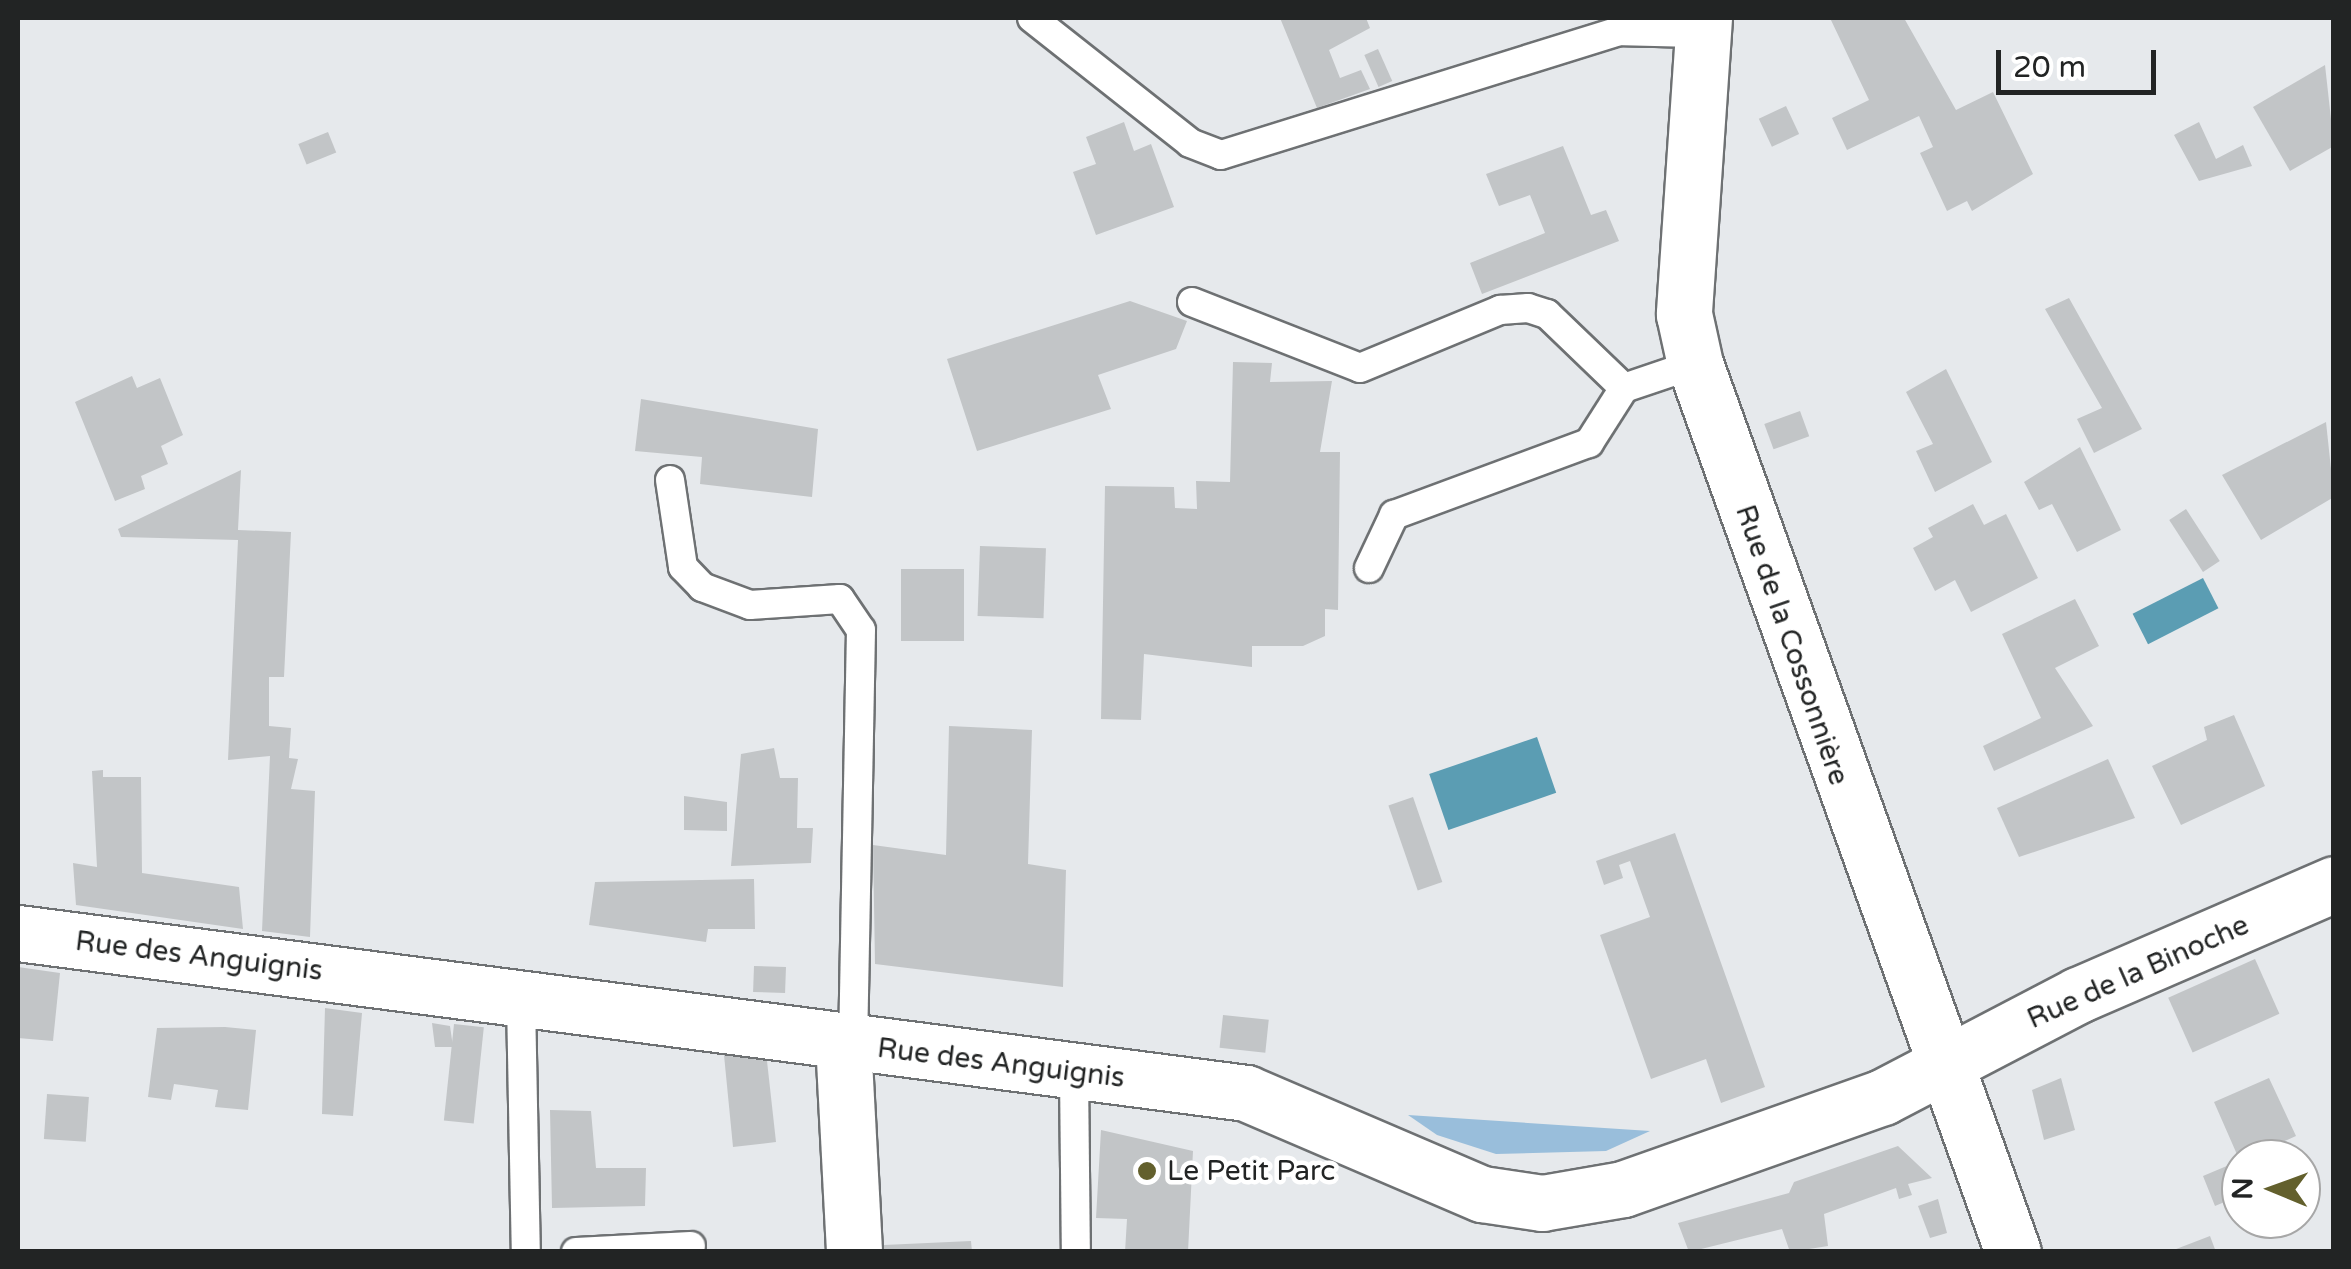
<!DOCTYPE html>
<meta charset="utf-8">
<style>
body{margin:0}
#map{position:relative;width:2351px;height:1269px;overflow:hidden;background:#e6e9ec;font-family:"Varela Round",sans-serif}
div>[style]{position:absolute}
.green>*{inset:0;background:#99bedb}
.water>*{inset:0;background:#5b9db3;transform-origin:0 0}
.building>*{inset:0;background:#c2c5c7;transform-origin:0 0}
.roads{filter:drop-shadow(2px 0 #6e7173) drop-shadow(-2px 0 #6e7173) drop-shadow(0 2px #6e7173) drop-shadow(0 -2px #6e7173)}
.service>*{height:28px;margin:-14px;padding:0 14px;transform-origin:14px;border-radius:14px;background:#fff}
.minor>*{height:55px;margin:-27.5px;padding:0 27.5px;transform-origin:27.5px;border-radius:27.5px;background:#fff}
.tertiary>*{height:55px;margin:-27.5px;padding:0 27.5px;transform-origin:27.5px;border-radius:27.5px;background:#fff}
.dots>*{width:28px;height:28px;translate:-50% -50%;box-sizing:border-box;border:5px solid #fff;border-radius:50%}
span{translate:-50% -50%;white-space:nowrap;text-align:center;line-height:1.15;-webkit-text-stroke:9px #fff;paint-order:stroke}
.street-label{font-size:28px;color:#222424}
.poi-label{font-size:28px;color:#222424}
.left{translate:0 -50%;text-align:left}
.frame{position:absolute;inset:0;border:20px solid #222424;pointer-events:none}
.north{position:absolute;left:2221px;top:1139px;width:100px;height:100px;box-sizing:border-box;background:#fff;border:2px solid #a7a7a7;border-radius:50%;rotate:271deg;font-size:28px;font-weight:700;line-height:40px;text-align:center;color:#222424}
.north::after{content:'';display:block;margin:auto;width:35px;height:45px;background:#63602d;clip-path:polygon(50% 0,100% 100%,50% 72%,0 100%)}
.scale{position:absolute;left:1996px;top:50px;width:160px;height:45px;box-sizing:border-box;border:5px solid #222424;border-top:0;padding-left:12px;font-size:30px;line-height:35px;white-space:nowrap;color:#222424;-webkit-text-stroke:8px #fff;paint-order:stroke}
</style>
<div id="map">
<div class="green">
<div style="clip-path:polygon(1408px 1115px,1650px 1131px,1606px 1151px,1496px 1154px,1437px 1135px)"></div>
</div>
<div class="water">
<div style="left:2203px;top:578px;width:34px;height:79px;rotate:63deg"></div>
<div style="left:1537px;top:737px;width:59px;height:114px;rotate:71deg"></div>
</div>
<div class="building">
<div style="clip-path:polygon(1280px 18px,1366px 18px,1370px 28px,1329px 50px,1340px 78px,1361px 70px,1370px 89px,1317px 108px)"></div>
<div style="clip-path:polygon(1830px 18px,1904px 18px,1956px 110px,1993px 92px,2033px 174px,1972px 211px,1967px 201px,1947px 211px,1920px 153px,1933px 147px,1919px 116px,1847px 150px,1832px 118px,1869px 100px)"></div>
<div style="left:1378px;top:49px;width:35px;height:15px;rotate:66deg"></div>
<div style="clip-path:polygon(2325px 65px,2334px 146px,2290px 171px,2253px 107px)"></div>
<div style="left:1786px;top:106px;width:31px;height:30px;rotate:65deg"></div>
<div style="clip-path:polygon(1124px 122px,1134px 151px,1151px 144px,1174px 207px,1096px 235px,1073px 172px,1096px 164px,1086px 137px)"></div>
<div style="clip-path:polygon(2199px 122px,2216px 159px,2243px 145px,2252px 166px,2199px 181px,2174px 135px)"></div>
<div style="left:328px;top:132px;width:22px;height:32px;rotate:68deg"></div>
<div style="clip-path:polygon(1563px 146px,1591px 215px,1606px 210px,1619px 241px,1482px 294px,1470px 263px,1545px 233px,1530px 195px,1499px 206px,1486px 174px)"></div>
<div style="clip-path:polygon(2069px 298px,2142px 429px,2094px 453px,2077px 419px,2102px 408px,2045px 309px)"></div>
<div style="clip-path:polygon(1130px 301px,1187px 321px,1176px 349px,1098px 375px,1111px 409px,977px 451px,947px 359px)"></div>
<div style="clip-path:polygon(1233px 362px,1272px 363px,1270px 382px,1332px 381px,1320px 452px,1340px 452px,1338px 610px,1325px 609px,1325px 636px,1303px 646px,1252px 646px,1252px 667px,1144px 654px,1141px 720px,1101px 719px,1105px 486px,1174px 487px,1175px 508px,1197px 509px,1196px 481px,1230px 482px)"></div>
<div style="clip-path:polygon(1946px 369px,1992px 462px,1935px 492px,1916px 451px,1933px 444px,1906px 392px)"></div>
<div style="clip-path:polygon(132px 376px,137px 388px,160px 378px,183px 435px,161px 446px,168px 464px,141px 476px,145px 489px,115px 501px,75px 402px)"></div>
<div style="clip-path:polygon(641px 399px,818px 429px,812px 497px,700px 484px,702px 457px,635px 451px)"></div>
<div style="left:1800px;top:411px;width:27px;height:38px;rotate:70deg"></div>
<div style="clip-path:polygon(2326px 422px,2334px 497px,2261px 540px,2222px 475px)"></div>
<div style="clip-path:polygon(2080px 447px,2121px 530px,2077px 552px,2052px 504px,2039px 510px,2024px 482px)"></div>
<div style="clip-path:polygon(241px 470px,238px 530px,291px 532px,284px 677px,269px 677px,269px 726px,291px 728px,289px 758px,298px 759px,291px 789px,315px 791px,310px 937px,262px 931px,270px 756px,228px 760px,238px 540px,121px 537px,118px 529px)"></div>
<div style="clip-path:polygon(1973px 504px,1984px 525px,2006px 514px,2038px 578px,1971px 612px,1955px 580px,1935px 591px,1913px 548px,1933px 537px,1928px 528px)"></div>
<div style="left:2186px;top:509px;width:62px;height:20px;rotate:57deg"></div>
<div style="left:980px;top:546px;width:66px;height:70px;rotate:2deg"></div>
<div style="left:901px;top:569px;width:63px;height:72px"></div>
<div style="clip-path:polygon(2075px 599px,2099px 646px,2055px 668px,2093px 726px,1994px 771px,1983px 746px,2041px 718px,2002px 634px)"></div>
<div style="clip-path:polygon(2234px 715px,2265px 786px,2181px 825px,2152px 766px,2207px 740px,2204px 727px)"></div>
<div style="clip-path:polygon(949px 726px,1032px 730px,1028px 864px,1066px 870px,1063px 987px,875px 964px,873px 845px,946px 855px)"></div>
<div style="clip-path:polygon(774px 748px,780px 778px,798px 778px,797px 828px,813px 828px,811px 863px,731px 866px,741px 754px)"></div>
<div style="clip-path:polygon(2108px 759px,2135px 818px,2019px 857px,1997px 808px)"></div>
<div style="clip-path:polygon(103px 770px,103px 777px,141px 777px,142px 873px,239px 887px,243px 929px,76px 905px,73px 863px,97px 867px,92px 771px)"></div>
<div style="clip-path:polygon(684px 796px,727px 802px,727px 831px,684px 830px)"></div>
<div style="left:1413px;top:797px;width:90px;height:26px;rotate:71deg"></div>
<div style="clip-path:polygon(1675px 833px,1765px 1087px,1721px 1103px,1706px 1059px,1651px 1079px,1600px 935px,1650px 917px,1630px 861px,1619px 865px,1623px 878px,1604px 885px,1596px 861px)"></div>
<div style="clip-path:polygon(754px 879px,755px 929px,708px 929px,706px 942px,589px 925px,595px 882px)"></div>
<div style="left:2255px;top:959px;width:60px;height:95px;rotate:66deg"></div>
<div style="left:754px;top:966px;width:32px;height:26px;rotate:2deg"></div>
<div style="clip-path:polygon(18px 967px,60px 973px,53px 1041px,18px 1038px)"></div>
<div style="clip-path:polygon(325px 1008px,362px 1013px,353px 1116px,322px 1114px)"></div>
<div style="left:1223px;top:1015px;width:46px;height:33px;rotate:6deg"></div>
<div style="clip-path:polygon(432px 1023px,450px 1026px,453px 1047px,435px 1047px)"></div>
<div style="left:454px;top:1024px;width:30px;height:97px;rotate:6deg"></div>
<div style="clip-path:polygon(225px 1027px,256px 1030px,248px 1110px,215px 1107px,218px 1090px,174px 1084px,171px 1100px,148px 1097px,157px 1028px)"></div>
<div style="clip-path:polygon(724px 1055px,767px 1061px,776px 1142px,733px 1147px)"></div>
<div style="clip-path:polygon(2061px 1078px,2075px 1130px,2044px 1140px,2032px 1090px)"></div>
<div style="clip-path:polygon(2269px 1078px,2296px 1136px,2260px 1152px,2263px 1159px,2239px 1159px,2214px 1102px)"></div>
<div style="left:47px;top:1094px;width:42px;height:45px;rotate:4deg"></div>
<div style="clip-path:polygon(550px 1110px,591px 1111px,596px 1168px,646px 1168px,645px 1206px,552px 1208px)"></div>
<div style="clip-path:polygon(1101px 1130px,1193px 1151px,1188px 1252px,1125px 1252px,1127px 1219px,1096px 1218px)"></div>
<div style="clip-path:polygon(1898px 1146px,1932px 1178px,1908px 1184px,1912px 1195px,1899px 1199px,1896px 1188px,1824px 1214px,1828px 1246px,1790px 1252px,1782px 1229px,1689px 1252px,1678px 1223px,1789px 1193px,1794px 1182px)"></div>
<div style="clip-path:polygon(2241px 1160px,2241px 1195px,2215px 1206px,2203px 1176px)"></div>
<div style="clip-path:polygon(2301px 1182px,2310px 1201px,2301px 1205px)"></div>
<div style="clip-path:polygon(1938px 1199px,1947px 1233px,1930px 1238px,1918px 1206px)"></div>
<div style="clip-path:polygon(2210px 1236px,2216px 1252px,2171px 1252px,2171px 1251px)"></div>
<div style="clip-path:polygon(971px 1241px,972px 1252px,884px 1252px,884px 1245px)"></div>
</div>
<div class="roads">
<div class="service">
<div style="left:1032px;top:18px;width:201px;rotate:38.3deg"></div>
<div style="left:1190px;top:143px;width:33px;rotate:21deg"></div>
<div style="left:1221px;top:155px;width:416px;rotate:-17.3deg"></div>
<div style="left:1618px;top:31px;width:84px;rotate:1.4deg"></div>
<div style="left:1192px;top:302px;width:180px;rotate:21.4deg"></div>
<div style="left:1360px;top:368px;width:152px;rotate:-22.5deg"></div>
<div style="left:1500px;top:310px;width:28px;rotate:-4deg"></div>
<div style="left:1528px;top:308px;width:20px;rotate:18deg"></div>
<div style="left:1547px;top:314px;width:107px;rotate:43.9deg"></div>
<div style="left:1624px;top:388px;width:75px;rotate:-18.7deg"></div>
<div style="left:670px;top:480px;width:88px;rotate:81.5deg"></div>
<div style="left:683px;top:567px;width:28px;rotate:46deg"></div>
<div style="left:702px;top:587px;width:51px;rotate:20.6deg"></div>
<div style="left:750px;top:605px;width:90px;rotate:-3.8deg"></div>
<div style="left:840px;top:599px;width:37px;rotate:56deg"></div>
<div style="left:861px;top:630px;width:413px;rotate:91.1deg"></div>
<div style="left:1369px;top:568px;width:59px;rotate:-64.7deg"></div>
<div style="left:1394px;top:515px;width:208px;rotate:-20.3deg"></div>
<div style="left:1589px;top:443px;width:65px;rotate:-57.5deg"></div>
<div style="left:521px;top:1001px;width:251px;rotate:88.9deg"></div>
<div style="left:1074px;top:1074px;width:178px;rotate:89.4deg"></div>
<div style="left:576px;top:1252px;width:115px;rotate:-3deg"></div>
</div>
<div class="minor">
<div style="left:18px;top:933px;width:1238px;rotate:7.42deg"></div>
<div style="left:1246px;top:1093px;width:257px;rotate:23.2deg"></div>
<div style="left:1482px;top:1194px;width:61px;rotate:8.5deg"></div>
<div style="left:1542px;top:1203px;width:82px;rotate:-9.8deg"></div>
<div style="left:1623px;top:1189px;width:276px;rotate:-19.5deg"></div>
<div style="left:1883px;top:1097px;width:220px;rotate:-27.6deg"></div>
<div style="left:2078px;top:995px;width:279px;rotate:-23.4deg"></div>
<div style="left:843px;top:1041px;width:211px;rotate:87deg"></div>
</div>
<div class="tertiary">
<div style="left:1704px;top:18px;width:297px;rotate:93.9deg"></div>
<div style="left:1684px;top:314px;width:51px;rotate:77.6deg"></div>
<div style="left:1695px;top:364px;width:943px;rotate:70.3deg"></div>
</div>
</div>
<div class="dots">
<div style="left:1147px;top:1171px;background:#63602d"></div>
</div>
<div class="street-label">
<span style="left:1792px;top:645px;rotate:71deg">Rue de la Cossonnière</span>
<span style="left:199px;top:956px;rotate:7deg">Rue des Anguignis</span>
<span style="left:2138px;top:972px;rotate:-24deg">Rue de la Binoche</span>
<span style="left:1001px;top:1063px;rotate:7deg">Rue des Anguignis</span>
</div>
<div class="poi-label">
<span class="left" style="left:1167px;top:1171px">Le Petit Parc</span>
</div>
<div class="frame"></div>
<div class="north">N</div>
<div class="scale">20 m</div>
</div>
